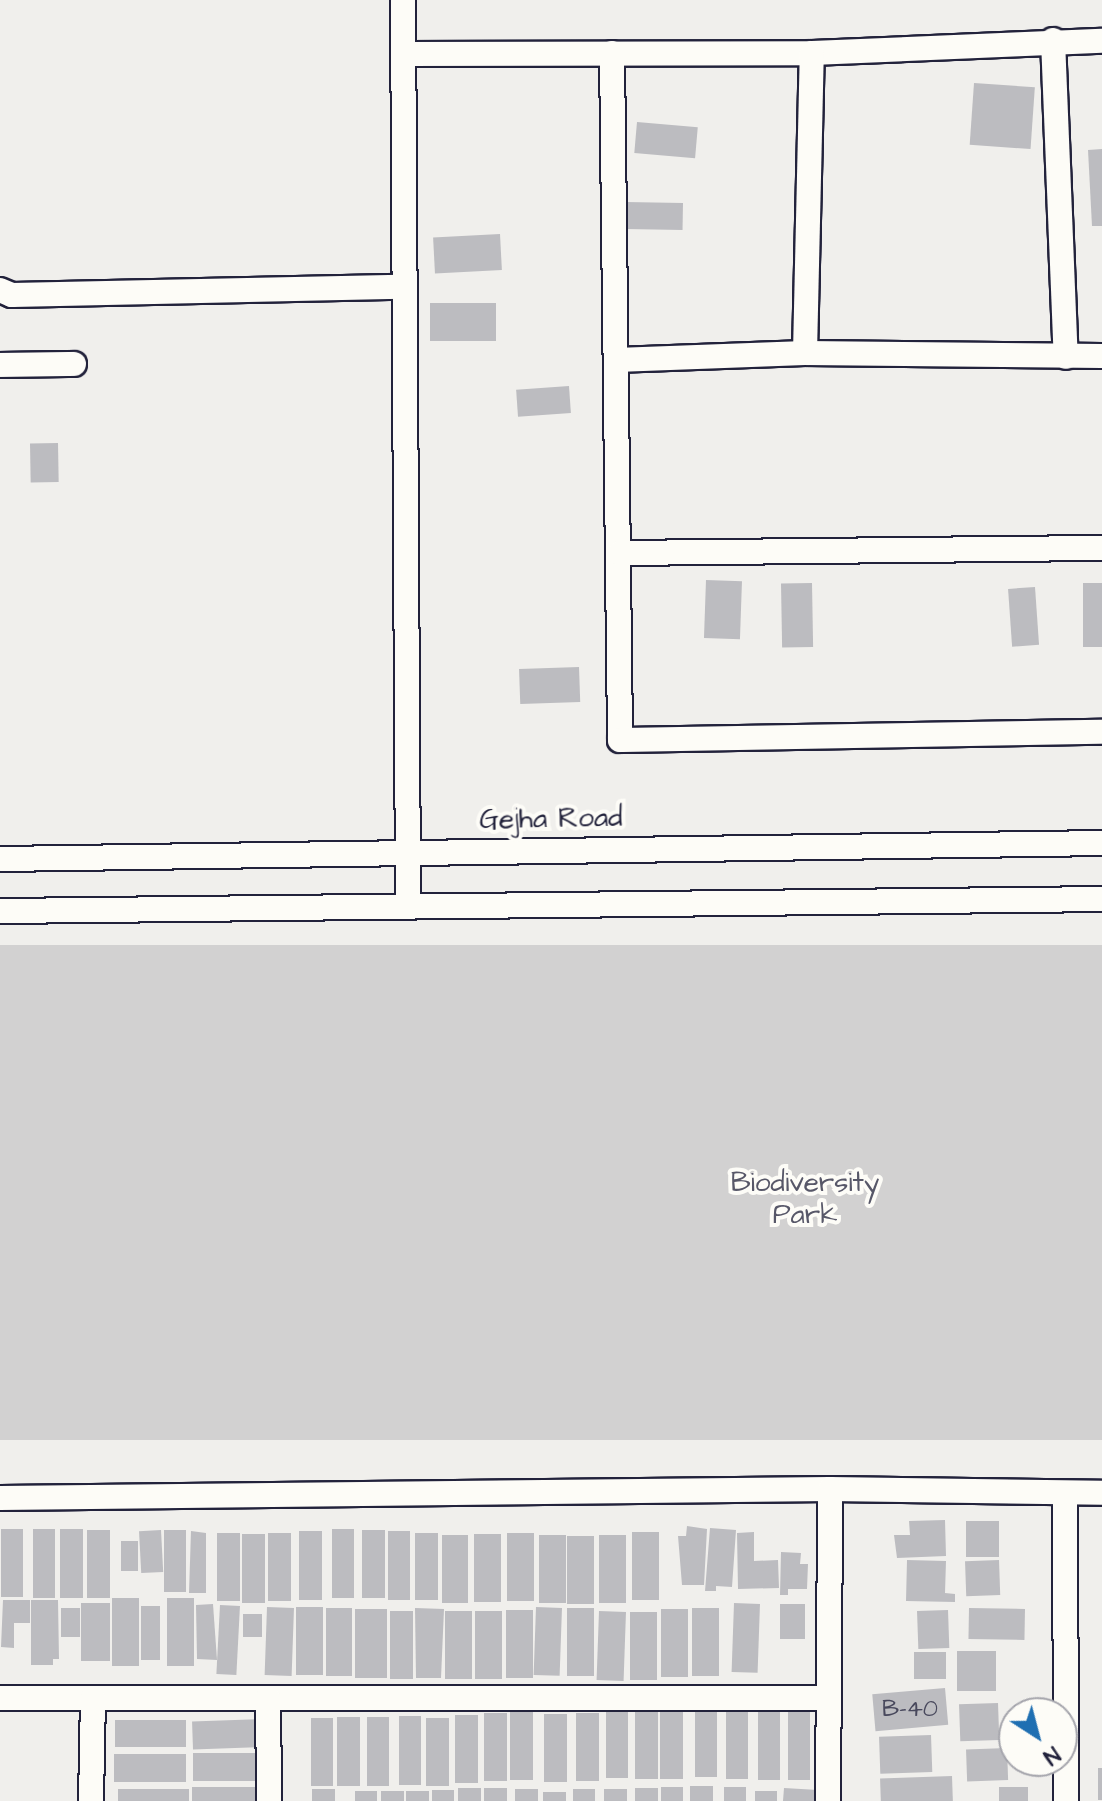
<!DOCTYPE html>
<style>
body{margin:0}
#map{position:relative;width:1102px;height:1801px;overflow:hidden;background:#f0efec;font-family:"Architects Daughter",sans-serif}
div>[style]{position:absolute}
.green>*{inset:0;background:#d2d1d1;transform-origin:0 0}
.building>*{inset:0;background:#bcbcc0;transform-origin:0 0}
.roads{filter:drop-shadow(2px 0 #22223b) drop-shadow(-2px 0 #22223b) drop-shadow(0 2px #22223b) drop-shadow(0 -2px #22223b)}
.minor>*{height:24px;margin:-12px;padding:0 12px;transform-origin:12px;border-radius:12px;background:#fdfcf7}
span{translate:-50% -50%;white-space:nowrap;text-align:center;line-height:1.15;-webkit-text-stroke:8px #fdfcf7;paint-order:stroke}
.number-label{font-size:24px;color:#48485c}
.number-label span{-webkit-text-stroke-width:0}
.street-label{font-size:28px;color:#22223b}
.park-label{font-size:28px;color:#575768}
.north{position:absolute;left:998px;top:1697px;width:80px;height:80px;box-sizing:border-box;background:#fdfcf7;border:2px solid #a5a5ac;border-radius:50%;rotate:144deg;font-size:22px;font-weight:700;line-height:32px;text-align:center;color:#22223b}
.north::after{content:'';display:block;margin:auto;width:28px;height:36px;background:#1f6fb2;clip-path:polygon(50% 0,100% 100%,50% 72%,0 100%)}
</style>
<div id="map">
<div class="green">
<div style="left:1102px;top:945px;width:495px;height:1102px;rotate:90deg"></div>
</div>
<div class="building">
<div style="left:974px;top:83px;width:61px;height:62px;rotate:4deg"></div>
<div style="left:637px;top:122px;width:61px;height:31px;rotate:5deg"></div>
<div style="clip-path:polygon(1102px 149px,1102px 226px,1092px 226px,1088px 150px)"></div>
<div style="left:626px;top:202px;width:57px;height:27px;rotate:1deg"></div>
<div style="left:500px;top:234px;width:36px;height:67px;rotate:87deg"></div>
<div style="left:430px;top:303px;width:66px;height:38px"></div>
<div style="left:569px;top:386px;width:27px;height:53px;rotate:86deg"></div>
<div style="left:58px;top:443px;width:39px;height:28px;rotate:89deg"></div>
<div style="left:706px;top:580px;width:36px;height:58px;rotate:2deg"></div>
<div style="left:812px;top:583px;width:64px;height:31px;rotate:89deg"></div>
<div style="left:1083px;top:583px;width:19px;height:64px"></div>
<div style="left:1035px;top:587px;width:58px;height:27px;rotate:86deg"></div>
<div style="left:579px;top:667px;width:35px;height:60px;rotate:88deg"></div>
<div style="clip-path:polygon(945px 1520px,946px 1556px,897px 1558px,894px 1535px,910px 1535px,909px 1521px)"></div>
<div style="left:966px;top:1521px;width:33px;height:36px"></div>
<div style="clip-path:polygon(687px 1526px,707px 1529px,704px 1585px,682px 1585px,678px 1536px,686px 1536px)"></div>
<div style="clip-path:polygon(710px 1528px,736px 1530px,732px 1587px,716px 1586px,716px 1591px,705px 1591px)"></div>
<div style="left:1px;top:1529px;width:22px;height:68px"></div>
<div style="left:33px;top:1529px;width:22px;height:69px"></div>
<div style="left:60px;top:1529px;width:23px;height:69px"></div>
<div style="left:332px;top:1529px;width:22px;height:69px"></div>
<div style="left:87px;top:1530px;width:23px;height:68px"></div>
<div style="left:161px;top:1530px;width:42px;height:22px;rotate:87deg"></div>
<div style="left:164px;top:1530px;width:22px;height:62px"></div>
<div style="left:362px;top:1530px;width:23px;height:68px"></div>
<div style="clip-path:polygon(191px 1531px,206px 1533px,206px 1593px,189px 1593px)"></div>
<div style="left:299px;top:1531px;width:23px;height:69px"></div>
<div style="left:388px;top:1531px;width:22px;height:69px"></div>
<div style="left:632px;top:1532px;width:27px;height:68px"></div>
<div style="clip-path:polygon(754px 1532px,754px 1561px,778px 1560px,779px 1588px,738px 1589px,737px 1533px)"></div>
<div style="left:217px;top:1533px;width:23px;height:68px"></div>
<div style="left:268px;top:1533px;width:23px;height:68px"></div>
<div style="left:415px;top:1533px;width:23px;height:67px"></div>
<div style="left:507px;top:1533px;width:27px;height:68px"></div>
<div style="left:242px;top:1534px;width:23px;height:69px"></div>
<div style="left:474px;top:1534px;width:27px;height:68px"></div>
<div style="left:442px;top:1535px;width:26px;height:68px"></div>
<div style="left:539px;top:1535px;width:27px;height:68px"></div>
<div style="left:599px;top:1535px;width:27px;height:68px"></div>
<div style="left:567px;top:1536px;width:27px;height:68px"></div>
<div style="left:121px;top:1541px;width:17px;height:30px"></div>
<div style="clip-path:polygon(781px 1552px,801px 1553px,800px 1564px,808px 1564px,807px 1589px,788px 1589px,788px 1595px,780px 1595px)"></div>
<div style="clip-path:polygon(907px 1560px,946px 1561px,945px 1593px,955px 1594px,955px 1602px,906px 1601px)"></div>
<div style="left:999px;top:1560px;width:35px;height:34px;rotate:88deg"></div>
<div style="left:112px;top:1598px;width:27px;height:68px"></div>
<div style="left:167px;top:1598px;width:27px;height:68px"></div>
<div style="clip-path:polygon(3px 1600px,30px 1600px,30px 1623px,14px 1623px,14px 1648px,1px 1647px)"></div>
<div style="clip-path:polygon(31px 1600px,58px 1600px,59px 1659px,53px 1659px,53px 1665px,31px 1665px)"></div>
<div style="left:81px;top:1603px;width:29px;height:58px"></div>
<div style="left:734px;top:1603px;width:26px;height:69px;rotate:2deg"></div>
<div style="clip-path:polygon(213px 1604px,217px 1660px,197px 1659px,196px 1605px)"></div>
<div style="left:780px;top:1604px;width:25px;height:35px"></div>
<div style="left:220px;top:1605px;width:20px;height:69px;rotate:3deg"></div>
<div style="left:141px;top:1606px;width:19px;height:54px"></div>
<div style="left:267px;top:1607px;width:27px;height:68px;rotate:2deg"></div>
<div style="left:296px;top:1607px;width:27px;height:68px"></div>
<div style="left:536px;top:1607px;width:26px;height:68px;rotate:2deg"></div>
<div style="left:61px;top:1608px;width:19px;height:29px"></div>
<div style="left:326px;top:1608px;width:26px;height:68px"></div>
<div style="clip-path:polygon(415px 1608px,444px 1609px,441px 1678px,416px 1678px)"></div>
<div style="left:567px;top:1608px;width:27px;height:68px"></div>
<div style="left:692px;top:1608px;width:27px;height:68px"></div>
<div style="left:969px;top:1608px;width:56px;height:31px;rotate:1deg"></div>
<div style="left:355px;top:1609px;width:32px;height:69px"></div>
<div style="left:661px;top:1609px;width:27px;height:68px"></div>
<div style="left:506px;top:1610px;width:27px;height:68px"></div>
<div style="left:948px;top:1610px;width:38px;height:31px;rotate:88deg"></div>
<div style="left:390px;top:1611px;width:23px;height:68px"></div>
<div style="left:445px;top:1611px;width:27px;height:68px"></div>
<div style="left:475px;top:1611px;width:27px;height:68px"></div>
<div style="left:599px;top:1611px;width:27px;height:69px;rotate:2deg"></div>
<div style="left:630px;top:1612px;width:27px;height:68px"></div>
<div style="left:243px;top:1614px;width:19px;height:23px"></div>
<div style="left:957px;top:1651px;width:39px;height:40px"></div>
<div style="left:914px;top:1652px;width:32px;height:27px"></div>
<div style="left:945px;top:1688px;width:37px;height:73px;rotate:85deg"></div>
<div style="left:998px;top:1703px;width:37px;height:39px;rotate:88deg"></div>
<div style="left:695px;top:1709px;width:22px;height:68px"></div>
<div style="left:606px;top:1710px;width:22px;height:68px"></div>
<div style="left:726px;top:1710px;width:22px;height:69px"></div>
<div style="left:510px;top:1711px;width:23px;height:69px"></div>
<div style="left:635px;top:1711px;width:23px;height:68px"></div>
<div style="left:660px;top:1711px;width:23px;height:68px"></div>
<div style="left:788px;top:1711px;width:22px;height:69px"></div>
<div style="left:758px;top:1712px;width:22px;height:68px"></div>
<div style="left:484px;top:1713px;width:23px;height:68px"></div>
<div style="left:576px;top:1713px;width:23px;height:68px"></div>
<div style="left:544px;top:1714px;width:23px;height:68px"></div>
<div style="left:455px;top:1715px;width:23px;height:68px"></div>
<div style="left:399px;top:1716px;width:22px;height:69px"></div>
<div style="left:337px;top:1717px;width:23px;height:69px"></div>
<div style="left:367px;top:1717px;width:22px;height:69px"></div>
<div style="left:311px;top:1718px;width:22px;height:68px"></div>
<div style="left:426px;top:1718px;width:23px;height:68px"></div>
<div style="left:263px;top:1719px;width:28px;height:71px;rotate:88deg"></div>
<div style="left:186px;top:1720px;width:27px;height:71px;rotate:90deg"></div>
<div style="left:931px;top:1735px;width:37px;height:52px;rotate:88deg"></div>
<div style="left:1007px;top:1748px;width:32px;height:41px;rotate:88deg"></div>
<div style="left:264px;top:1753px;width:28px;height:71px;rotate:90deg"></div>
<div style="left:186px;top:1754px;width:28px;height:72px;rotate:90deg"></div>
<div style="left:1098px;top:1768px;width:4px;height:32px"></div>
<div style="left:952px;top:1776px;width:25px;height:72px;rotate:88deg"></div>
<div style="left:690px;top:1786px;width:23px;height:15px"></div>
<div style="left:263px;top:1787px;width:14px;height:71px;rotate:90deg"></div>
<div style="left:661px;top:1787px;width:22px;height:14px"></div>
<div style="left:724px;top:1787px;width:22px;height:14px"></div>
<div style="left:999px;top:1787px;width:29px;height:14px"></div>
<div style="left:458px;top:1788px;width:23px;height:13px"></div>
<div style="left:484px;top:1788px;width:23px;height:13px"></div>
<div style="left:635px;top:1788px;width:23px;height:13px"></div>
<div style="clip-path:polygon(784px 1788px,818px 1790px,818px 1801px,783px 1801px)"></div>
<div style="left:189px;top:1789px;width:12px;height:71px;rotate:90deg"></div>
<div style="left:312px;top:1789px;width:23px;height:12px"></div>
<div style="left:515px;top:1789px;width:23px;height:12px"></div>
<div style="left:573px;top:1789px;width:22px;height:12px"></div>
<div style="left:604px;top:1789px;width:23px;height:12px"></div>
<div style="left:432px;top:1790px;width:22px;height:11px"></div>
<div style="left:355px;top:1791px;width:22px;height:10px"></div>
<div style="left:381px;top:1791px;width:23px;height:10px"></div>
<div style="left:406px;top:1791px;width:23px;height:10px"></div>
<div style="left:755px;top:1791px;width:22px;height:10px"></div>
<div style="left:543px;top:1792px;width:23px;height:9px"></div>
</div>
<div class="roads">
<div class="minor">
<div style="left:403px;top:0;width:904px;rotate:89.68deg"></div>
<div style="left:1053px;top:40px;width:317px;rotate:87.7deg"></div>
<div style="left:612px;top:53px;width:687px;rotate:89.33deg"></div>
<div style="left:620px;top:740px;width:482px;rotate:-1deg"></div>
<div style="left:404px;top:54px;width:408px;rotate:-0.1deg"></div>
<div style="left:812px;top:53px;width:290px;rotate:-2.4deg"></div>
<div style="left:0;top:290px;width:13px;rotate:23deg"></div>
<div style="left:12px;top:295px;width:389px;rotate:-1.2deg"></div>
<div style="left:805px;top:353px;width:300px;rotate:-88.7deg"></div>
<div style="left:616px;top:360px;width:189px;rotate:-2.1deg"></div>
<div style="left:805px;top:353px;width:297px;rotate:0.6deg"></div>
<div style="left:0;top:365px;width:74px;rotate:-0.8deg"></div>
<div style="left:620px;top:553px;width:482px;rotate:-0.6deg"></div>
<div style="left:0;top:859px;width:1102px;rotate:-0.83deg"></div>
<div style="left:0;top:911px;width:1102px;rotate:-0.62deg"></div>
<div style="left:1065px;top:1493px;width:308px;rotate:89.8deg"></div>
<div style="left:0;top:1498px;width:830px;rotate:-0.62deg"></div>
<div style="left:830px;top:1489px;width:272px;rotate:0.8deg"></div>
<div style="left:0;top:1698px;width:829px"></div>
<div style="left:268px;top:1698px;width:103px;rotate:89.4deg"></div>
<div style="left:91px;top:1801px;width:103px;rotate:-88.9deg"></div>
<div style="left:828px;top:1801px;width:312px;rotate:-89.6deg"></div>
</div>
</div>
<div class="number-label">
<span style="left:910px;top:1710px">B-40</span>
</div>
<div class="street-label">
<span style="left:551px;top:819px;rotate:-1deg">Gejha Road</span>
</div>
<div class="park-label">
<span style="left:805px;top:1199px">Biodiversity<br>Park</span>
</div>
<div class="north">N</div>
</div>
